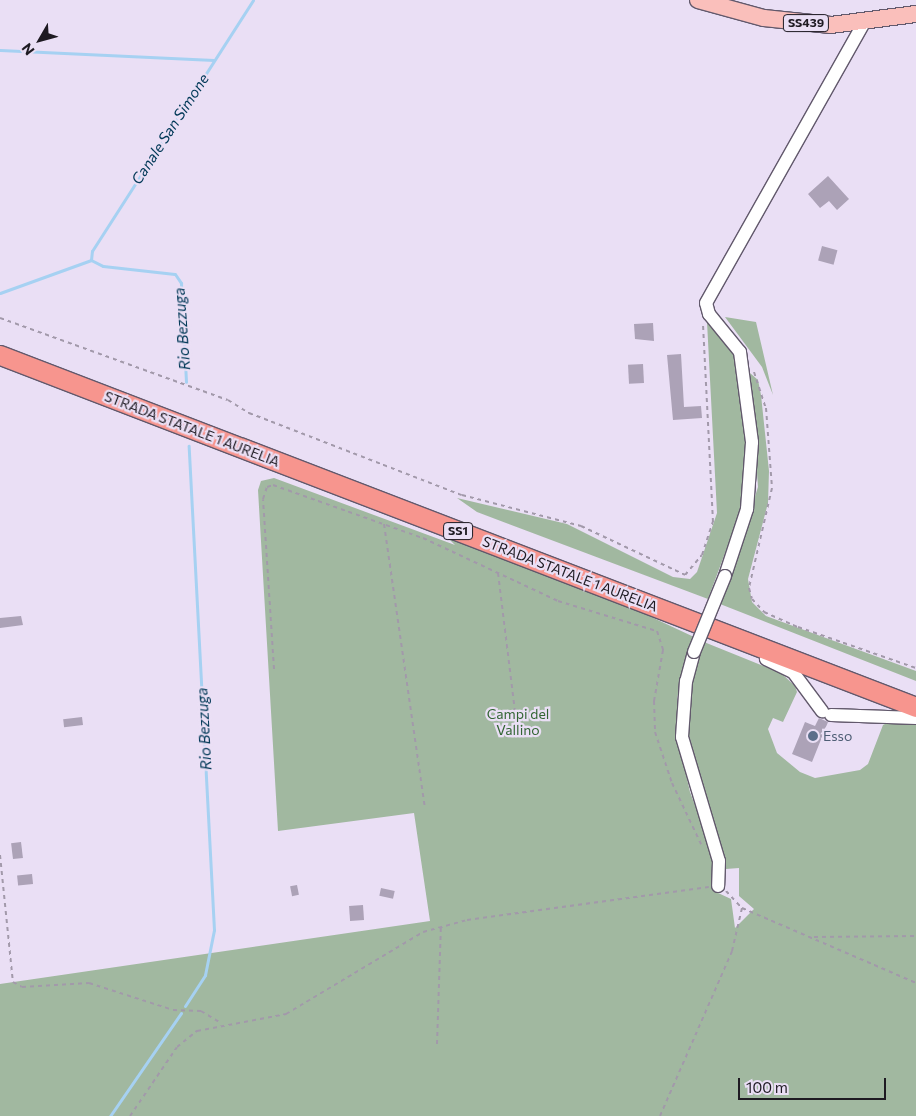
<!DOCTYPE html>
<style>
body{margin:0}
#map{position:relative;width:916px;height:1116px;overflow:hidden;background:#eadff5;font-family:Commissioner,sans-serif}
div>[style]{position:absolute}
.green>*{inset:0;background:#a1b8a0}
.stream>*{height:3px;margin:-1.5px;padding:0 1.5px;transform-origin:1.5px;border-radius:1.5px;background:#a6d1f2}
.building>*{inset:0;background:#aca2b7;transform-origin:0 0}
.path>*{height:2px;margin-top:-1px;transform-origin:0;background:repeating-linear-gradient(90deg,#a299aa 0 4px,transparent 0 8px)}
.roads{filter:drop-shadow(1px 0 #62596c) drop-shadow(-1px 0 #62596c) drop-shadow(0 1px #62596c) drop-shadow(0 -1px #62596c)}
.minor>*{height:12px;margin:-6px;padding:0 6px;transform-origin:6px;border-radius:6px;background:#fff}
.major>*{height:16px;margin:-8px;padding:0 8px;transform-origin:8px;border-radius:8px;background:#fabfbb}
.highway>*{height:19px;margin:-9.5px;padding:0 9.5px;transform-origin:9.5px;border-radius:9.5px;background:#f7958e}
.bridges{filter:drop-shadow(1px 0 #62596c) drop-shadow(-1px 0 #62596c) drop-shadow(0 1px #62596c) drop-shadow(0 -1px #62596c)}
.minor-bridge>*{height:12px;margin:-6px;padding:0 6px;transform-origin:6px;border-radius:6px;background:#fff}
.dots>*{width:14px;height:14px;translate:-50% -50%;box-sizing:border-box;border:2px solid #eadff5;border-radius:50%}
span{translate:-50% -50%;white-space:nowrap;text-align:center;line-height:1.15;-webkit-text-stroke:4.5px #eadff5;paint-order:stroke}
.shield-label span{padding:1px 4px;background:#eadff5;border:1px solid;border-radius:4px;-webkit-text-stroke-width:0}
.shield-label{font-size:12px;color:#1e1a22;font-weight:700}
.street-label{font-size:14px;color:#1e1a22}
.park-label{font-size:14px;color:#336534}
.service-label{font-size:14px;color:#4e5e75}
.left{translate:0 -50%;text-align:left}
.water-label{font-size:15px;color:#013857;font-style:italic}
.north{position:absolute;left:15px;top:15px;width:50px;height:50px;-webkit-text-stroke:4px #eadff5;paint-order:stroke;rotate:232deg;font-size:14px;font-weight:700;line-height:20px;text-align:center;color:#1e1a22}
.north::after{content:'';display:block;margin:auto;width:18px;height:22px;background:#1e1a22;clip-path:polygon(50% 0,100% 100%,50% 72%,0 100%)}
.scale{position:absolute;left:738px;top:1078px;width:148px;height:22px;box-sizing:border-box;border:2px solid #1e1a22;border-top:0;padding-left:6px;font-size:15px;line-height:18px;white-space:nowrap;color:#1e1a22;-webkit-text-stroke:4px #eadff5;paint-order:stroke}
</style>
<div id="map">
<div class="green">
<div style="clip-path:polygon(725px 317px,756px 322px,773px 395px,762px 367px)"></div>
<div style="clip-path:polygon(707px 322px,724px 333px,738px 362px,747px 446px,744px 502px,708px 599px,477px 512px,457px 498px,567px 524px,673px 577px,690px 579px,697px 572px,717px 513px)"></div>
<div style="clip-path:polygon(750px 373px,758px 380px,761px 395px,769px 471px,768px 503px,748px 579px,752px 602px,766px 616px,916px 671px,916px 681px,720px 604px,758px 487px)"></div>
<div style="clip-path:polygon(274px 478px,455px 545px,445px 535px,630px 607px,694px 637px,677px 698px,680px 747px,690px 792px,713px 852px,716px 892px,731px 899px,735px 928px,754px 909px,739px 896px,739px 868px,726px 869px,688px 732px,693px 675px,704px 642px,781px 673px,795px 686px,797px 692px,783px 722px,773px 718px,768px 729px,777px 753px,800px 772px,815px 778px,860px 770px,868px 764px,883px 725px,891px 721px,916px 725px,916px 1116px,0 1116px,0 984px,430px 921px,414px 813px,278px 831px,258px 490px,261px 481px)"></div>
</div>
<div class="stream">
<div style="left:0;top:50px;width:214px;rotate:2.7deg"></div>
<div style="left:91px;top:260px;width:9px;rotate:-84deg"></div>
<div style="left:92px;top:251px;width:298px;rotate:-57.3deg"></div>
<div style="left:91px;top:260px;width:13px;rotate:27deg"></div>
<div style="left:103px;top:266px;width:72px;rotate:6.3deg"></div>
<div style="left:175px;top:274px;width:11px;rotate:56deg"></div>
<div style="left:181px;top:283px;width:99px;rotate:87.1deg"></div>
<div style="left:0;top:293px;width:97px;rotate:-19.9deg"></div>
<div style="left:185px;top:1006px;width:37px;rotate:-57deg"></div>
<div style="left:205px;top:975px;width:46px;rotate:-78.7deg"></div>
<div style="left:214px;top:930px;width:485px;rotate:-93deg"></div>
<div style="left:110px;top:1116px;width:125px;rotate:-55.4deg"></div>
</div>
<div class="building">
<div style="clip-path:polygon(828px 176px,849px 199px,837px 210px,829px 201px,820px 208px,808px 194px)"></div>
<div style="left:822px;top:246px;width:16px;height:15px;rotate:15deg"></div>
<div style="clip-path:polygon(653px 323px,654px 341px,635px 339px,634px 324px)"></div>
<div style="clip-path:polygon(681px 354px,684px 407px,701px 406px,702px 418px,673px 420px,667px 355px)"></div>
<div style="left:643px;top:364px;width:19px;height:15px;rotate:87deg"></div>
<div style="clip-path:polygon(21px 616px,23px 625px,0 628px,0 618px)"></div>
<div style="left:82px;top:717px;width:8px;height:19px;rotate:83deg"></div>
<div style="clip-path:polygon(819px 718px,828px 722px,812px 762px,792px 754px,805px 722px,815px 726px)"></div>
<div style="left:21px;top:842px;width:16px;height:10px;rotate:83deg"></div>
<div style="left:32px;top:874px;width:10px;height:15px;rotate:84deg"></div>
<div style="left:297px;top:885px;width:10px;height:7px;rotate:79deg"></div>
<div style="left:381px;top:888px;width:14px;height:8px;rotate:12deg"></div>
<div style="left:363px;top:905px;width:15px;height:14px;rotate:86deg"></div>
</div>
<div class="path">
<div style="left:0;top:318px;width:242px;rotate:19.8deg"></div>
<div style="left:228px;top:400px;width:25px;rotate:32deg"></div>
<div style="left:249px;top:413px;width:228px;rotate:21.1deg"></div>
<div style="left:462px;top:495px;width:123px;rotate:14.6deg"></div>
<div style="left:581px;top:526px;width:115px;rotate:25.2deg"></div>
<div style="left:685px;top:575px;width:26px;rotate:-50deg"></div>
<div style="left:702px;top:555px;width:35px;rotate:-72deg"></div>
<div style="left:713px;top:522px;width:197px;rotate:-92.9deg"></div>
<div style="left:754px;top:372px;width:38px;rotate:72deg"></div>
<div style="left:766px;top:408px;width:80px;rotate:85.7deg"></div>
<div style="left:772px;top:488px;width:103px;rotate:103deg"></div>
<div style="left:749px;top:588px;width:11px;rotate:75deg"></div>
<div style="left:752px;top:599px;width:18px;rotate:47deg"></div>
<div style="left:764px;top:612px;width:37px;rotate:24deg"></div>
<div style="left:798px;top:627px;width:125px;rotate:19.2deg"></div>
<div style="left:384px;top:524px;width:287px;rotate:81.8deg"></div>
<div style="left:498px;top:573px;width:164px;rotate:83deg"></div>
<div style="left:274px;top:669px;width:170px;rotate:-93.7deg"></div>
<div style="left:263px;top:499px;width:13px;rotate:-72deg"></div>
<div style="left:267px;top:487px;width:6px;rotate:-18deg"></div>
<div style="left:273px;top:485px;width:159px;rotate:19.5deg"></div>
<div style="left:423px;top:538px;width:149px;rotate:25deg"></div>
<div style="left:558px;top:601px;width:103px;rotate:16.9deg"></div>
<div style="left:657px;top:631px;width:20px;rotate:72deg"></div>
<div style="left:663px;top:650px;width:52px;rotate:100deg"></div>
<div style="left:654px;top:701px;width:31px;rotate:88deg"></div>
<div style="left:655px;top:732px;width:54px;rotate:71.6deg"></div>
<div style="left:672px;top:783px;width:68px;rotate:64.6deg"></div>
<div style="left:0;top:855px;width:128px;rotate:84.2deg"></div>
<div style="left:13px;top:982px;width:10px;rotate:29deg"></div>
<div style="left:22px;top:987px;width:67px;rotate:-3.4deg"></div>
<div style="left:89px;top:983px;width:88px;rotate:17.8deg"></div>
<div style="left:173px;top:1010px;width:28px;rotate:2deg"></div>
<div style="left:201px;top:1011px;width:21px;rotate:31deg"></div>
<div style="left:726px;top:891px;width:23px;rotate:47deg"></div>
<div style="left:742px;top:908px;width:189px;rotate:23.3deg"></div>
<div style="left:814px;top:937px;width:102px;rotate:-0.6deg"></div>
<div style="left:437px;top:1044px;width:118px;rotate:-88.1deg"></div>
<div style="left:130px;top:1116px;width:83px;rotate:-55.7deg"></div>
<div style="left:177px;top:1047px;width:26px;rotate:-39deg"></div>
<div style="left:197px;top:1031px;width:91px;rotate:-10.8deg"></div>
<div style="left:286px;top:1014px;width:160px;rotate:-30.9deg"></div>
<div style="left:423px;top:932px;width:46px;rotate:-15.3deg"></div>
<div style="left:467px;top:920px;width:244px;rotate:-7.8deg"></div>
<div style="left:660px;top:1116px;width:180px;rotate:-66.4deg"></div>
<div style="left:732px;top:951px;width:44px;rotate:-76.9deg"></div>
</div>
<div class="roads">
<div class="minor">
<div style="left:725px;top:576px;width:71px;rotate:-71.8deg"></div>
<div style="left:747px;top:509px;width:67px;rotate:-85.7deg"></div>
<div style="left:752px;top:442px;width:91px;rotate:-97.6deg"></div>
<div style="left:740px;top:352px;width:49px;rotate:-129.2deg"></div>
<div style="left:709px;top:314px;width:11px;rotate:-105deg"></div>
<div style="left:706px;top:303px;width:322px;rotate:-60.6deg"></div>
<div style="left:694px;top:652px;width:30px;rotate:105deg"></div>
<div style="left:686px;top:681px;width:56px;rotate:94.1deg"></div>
<div style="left:682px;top:737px;width:129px;rotate:73.4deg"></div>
<div style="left:719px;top:861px;width:25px;rotate:92deg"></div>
<div style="left:766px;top:659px;width:30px;rotate:26deg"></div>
<div style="left:793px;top:672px;width:49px;rotate:53.4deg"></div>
<div style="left:831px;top:715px;width:85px;rotate:2deg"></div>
</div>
<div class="major">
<div style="left:698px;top:0;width:68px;rotate:15.3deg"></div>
<div style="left:764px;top:18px;width:67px;rotate:6deg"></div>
<div style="left:831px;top:25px;width:86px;rotate:-7.4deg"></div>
</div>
<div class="highway">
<div style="left:0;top:355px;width:981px;rotate:21.02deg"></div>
</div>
</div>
<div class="bridges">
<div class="minor-bridge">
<div style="left:694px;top:652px;width:82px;rotate:-67.8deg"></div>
</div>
</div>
<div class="dots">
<div style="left:813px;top:736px;background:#5c6f8a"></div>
</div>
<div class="shield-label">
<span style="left:806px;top:23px">SS439</span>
<span style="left:458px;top:531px">SS1</span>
</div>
<div class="street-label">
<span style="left:192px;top:429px;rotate:21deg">STRADA STATALE 1 AURELIA</span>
<span style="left:570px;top:574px;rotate:21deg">STRADA STATALE 1 AURELIA</span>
</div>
<div class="park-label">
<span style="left:518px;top:722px">Campi del<br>Vallino</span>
</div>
<div class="service-label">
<span class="left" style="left:823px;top:736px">Esso</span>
</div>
<div class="water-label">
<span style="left:170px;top:129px;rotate:-57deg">Canale San Simone</span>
<span style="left:182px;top:329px;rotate:-94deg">Rio Bezzuga</span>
<span style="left:204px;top:729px;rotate:-93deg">Rio Bezzuga</span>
</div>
<div class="north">N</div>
<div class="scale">100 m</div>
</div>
